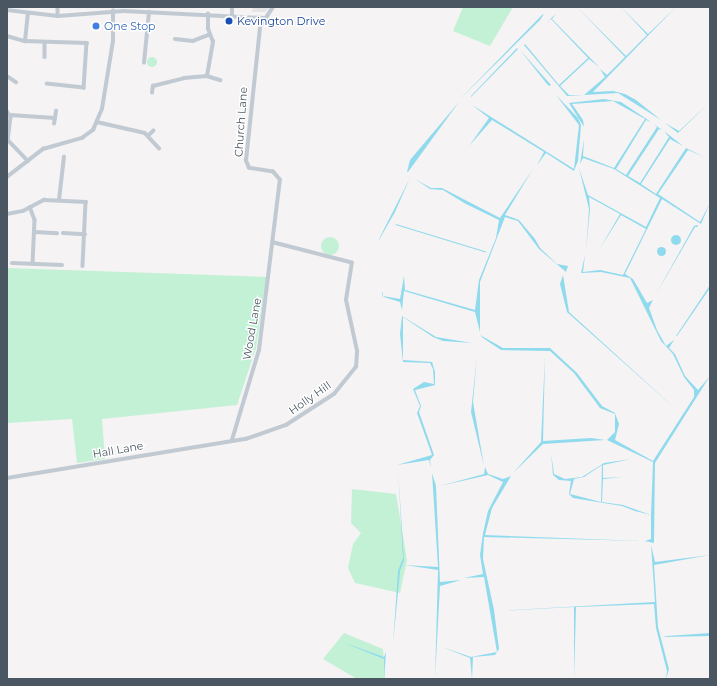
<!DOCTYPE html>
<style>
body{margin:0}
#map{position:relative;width:717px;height:686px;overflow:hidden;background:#f5f3f3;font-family:Montserrat,sans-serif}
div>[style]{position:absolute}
.education>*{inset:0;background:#e6e4e5}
.green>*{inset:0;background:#c3f1d5}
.round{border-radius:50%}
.water>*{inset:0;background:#90daee;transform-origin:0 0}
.minor>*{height:3.5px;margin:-1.75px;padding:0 1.75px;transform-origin:1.75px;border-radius:1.75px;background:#c1cad2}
.dots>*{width:11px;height:11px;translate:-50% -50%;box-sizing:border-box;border:2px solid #fff;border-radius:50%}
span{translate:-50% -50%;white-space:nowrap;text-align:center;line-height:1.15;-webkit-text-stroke:3px #fff;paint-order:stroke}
.transit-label{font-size:11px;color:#164399}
.left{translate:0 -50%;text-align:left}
.shop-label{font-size:11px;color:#366cbe}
.street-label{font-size:11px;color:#4a5661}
.frame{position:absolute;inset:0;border:8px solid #4a5661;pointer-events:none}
</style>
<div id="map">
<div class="education">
<div style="clip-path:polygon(253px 7px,270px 7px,265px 12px,252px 12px)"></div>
</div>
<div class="green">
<div style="clip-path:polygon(463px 7px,513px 7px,490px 46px,453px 31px)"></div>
<div class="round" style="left:147px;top:57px;width:10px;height:10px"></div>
<div class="round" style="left:321px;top:237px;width:18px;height:18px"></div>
<div style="clip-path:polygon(7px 268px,267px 277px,256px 348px,237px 405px,102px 419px,105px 459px,77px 463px,72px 419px,7px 423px)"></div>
<div style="clip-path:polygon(352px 489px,396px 494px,407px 560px,400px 593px,355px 583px,348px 568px,353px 544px,361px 533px,351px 523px)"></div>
<div style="clip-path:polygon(344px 633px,383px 649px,385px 679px,357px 679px,323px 659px)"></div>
</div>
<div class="water">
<div style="clip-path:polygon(577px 7px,626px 56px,647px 35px,621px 7px,648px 34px,676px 7px,593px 92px,613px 91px,625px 94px,636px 100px,661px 120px,618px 93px,584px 95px,605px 77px,600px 69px,607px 75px,625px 57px)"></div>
<div style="clip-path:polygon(544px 14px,540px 20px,459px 100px,542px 15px)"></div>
<div style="clip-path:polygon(556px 14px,552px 19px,599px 67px,589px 59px,560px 86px,569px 95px,583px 95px,567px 96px,524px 45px,545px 24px,525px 44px,559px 85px,588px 58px,551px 19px,547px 22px)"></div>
<div style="clip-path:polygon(517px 48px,518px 49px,471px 97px,471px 96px)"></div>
<div style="clip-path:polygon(520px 50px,551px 85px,549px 86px,547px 84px)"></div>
<div style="clip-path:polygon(556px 95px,578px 118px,581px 125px,578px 161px,574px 171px,546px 153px,537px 165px,544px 152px,492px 120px,469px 146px,489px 118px,472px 105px,574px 169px,579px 125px)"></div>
<div style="clip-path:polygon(evenodd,604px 99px,621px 102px,651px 122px,646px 120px,616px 169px,626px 175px,657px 127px,654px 124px,662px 130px,659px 129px,628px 176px,640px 183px,669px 137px,664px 131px,683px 146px,670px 139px,641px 184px,656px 194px,686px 148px,704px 157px,688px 150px,658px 194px,700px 222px,710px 203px,701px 224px,662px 199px,625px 274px,633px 279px,647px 303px,653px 300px,649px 308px,657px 330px,666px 346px,674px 340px,669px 348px,675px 354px,685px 376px,698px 390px,710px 376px,655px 463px,654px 543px,645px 541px,651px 539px,651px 515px,635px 511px,622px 506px,573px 498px,569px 494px,571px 481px,559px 480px,553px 475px,551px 453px,554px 474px,565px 479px,582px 477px,604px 463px,631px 459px,603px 465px,603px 478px,623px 477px,603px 479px,602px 502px,623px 505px,651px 515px,653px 462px,607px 440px,615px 432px,615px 414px,600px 408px,574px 373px,550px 351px,501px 350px,483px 338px,480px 335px,503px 348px,550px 348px,577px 373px,602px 406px,615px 413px,619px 424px,615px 440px,653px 461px,694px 397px,694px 390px,684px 377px,673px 354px,661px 341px,630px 278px,601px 272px,581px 273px,585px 255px,583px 272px,600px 270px,623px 275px,646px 229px,621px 215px,599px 250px,620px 214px,589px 197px,590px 209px,586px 251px,589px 209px,579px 168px,588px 195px,646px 227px,660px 198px,614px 169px,583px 158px,580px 164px,584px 139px,583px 156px,614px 168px,645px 119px,613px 101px,572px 104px,583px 120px,584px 127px,569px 103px,604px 99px,602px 465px,601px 502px,570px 494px,574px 479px,584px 477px,602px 465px)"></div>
<div style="clip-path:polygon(459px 102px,408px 172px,407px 172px,410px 160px)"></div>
<div style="clip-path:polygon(710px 102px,678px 133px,665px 123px,679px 131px)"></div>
<div style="clip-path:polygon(533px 169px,505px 215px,519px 220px,535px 239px,540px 248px,557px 264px,568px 266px,566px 272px,539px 249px,518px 221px,505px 217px,480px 282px,480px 332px,475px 312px,404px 291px,402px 310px,400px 302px,384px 297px,382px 295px,383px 291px,383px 296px,400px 299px,404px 276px,405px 290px,475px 310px,479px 280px,496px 238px,499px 220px,466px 204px,443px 190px,430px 189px,415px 179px,431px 188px,442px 188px,500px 218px)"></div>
<div style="clip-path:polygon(410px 178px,395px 212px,379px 240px,379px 239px)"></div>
<div style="left:396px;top:224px;width:94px;height:1px;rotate:17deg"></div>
<div style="clip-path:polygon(697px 225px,698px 227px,695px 227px,655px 296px,694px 226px)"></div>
<div class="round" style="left:671px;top:235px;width:10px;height:10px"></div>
<div class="round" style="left:656.5px;top:246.5px;width:9px;height:9px"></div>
<div style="clip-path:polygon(563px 275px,569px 312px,679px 412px,567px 312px,560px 284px)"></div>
<div style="clip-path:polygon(710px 285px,710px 288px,677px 336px,676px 336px)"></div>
<div style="clip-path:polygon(402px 316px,436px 337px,472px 343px,443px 341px,433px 337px,403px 317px,403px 360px,432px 362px,435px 372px,435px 385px,415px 390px,421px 406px,419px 412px,434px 455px,430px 460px,431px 468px,429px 460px,397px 465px,432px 455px,417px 413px,420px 406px,413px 389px,424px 382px,434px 384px,433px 369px,430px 363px,403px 362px,400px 334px)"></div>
<div style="clip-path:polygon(477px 356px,473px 402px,484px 466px,471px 412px)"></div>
<div style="clip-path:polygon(545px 356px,543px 441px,591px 438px,605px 440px,543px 444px,513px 473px,541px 442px)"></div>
<div style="clip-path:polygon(485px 467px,488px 474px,503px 479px,511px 476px,492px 508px,485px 535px,642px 541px,484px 537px,483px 559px,494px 610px,499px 649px,495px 655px,473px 657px,472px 679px,470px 658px,442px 647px,471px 657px,497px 652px,484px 577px,464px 578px,483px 574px,480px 555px,483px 533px,488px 511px,503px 482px,488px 475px,440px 486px,484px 474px)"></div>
<div style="clip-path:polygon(398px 469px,404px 560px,400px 571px,393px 644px,398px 571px,403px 558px)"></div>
<div style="clip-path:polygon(432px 473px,436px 486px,440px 582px,461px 580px,440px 586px,435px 679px,438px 570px,405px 565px,438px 567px)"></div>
<div style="clip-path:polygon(651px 545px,655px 562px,710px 555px,654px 565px,658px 627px,669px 669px,666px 679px,667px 671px,656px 628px,654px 604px,576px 607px,574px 679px,574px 607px,497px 611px,655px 602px)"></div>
<div style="clip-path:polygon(710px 633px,710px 636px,663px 637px,667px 636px)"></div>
<div style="clip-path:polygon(342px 642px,384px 657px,386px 652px,384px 679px,384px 659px)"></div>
</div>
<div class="minor">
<div style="left:58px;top:7px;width:9px;rotate:90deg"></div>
<div style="left:7px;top:10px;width:51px;rotate:6.7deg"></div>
<div style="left:58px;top:16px;width:66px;rotate:-4.3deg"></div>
<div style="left:124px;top:11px;width:140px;rotate:2.9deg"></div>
<div style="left:232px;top:15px;width:8px;rotate:-90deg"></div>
<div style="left:7px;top:36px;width:19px;rotate:16deg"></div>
<div style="left:25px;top:41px;width:62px;rotate:1.8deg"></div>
<div style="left:87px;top:43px;width:45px;rotate:93.8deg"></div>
<div style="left:84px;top:88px;width:37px;rotate:-174deg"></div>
<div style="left:175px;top:39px;width:18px;rotate:6deg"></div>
<div style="left:193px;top:41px;width:17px;rotate:-21deg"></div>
<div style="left:25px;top:41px;width:27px;rotate:-84deg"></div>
<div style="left:45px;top:42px;width:15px;rotate:90deg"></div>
<div style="left:144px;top:63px;width:51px;rotate:-84.4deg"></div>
<div style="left:7px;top:76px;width:11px;rotate:34deg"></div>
<div style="left:207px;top:76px;width:35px;rotate:-80deg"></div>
<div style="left:213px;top:42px;width:14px;rotate:-111deg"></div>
<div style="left:208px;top:29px;width:15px;rotate:-90deg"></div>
<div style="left:152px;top:93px;width:7px;rotate:-82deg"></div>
<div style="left:153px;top:86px;width:32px;rotate:-14deg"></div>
<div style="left:184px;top:78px;width:23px;rotate:-5deg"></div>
<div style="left:207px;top:76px;width:14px;rotate:17deg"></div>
<div style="left:7px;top:111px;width:7px;rotate:56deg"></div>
<div style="left:11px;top:117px;width:23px;rotate:97deg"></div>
<div style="left:8px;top:140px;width:29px;rotate:46deg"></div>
<div style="left:10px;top:115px;width:45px;rotate:3.8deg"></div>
<div style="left:97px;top:122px;width:49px;rotate:12.9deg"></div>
<div style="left:145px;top:133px;width:21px;rotate:47deg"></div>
<div style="left:54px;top:124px;width:13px;rotate:-81deg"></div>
<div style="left:149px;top:135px;width:6px;rotate:-45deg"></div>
<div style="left:7px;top:177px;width:46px;rotate:-37.9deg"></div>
<div style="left:43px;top:149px;width:41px;rotate:-15.8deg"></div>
<div style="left:82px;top:138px;width:14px;rotate:-36deg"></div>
<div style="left:93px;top:130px;width:23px;rotate:-67deg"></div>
<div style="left:102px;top:109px;width:69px;rotate:-80.8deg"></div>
<div style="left:113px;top:41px;width:30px;rotate:-90deg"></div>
<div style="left:59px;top:200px;width:43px;rotate:-83.4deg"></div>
<div style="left:30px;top:207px;width:14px;rotate:69deg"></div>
<div style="left:35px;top:220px;width:44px;rotate:92.6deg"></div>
<div style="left:7px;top:214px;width:16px;rotate:-11deg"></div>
<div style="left:23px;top:211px;width:24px;rotate:-28deg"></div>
<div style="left:44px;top:200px;width:42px;rotate:2.7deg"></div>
<div style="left:86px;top:202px;width:64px;rotate:92.7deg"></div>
<div style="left:35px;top:232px;width:22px;rotate:3deg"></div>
<div style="left:63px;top:233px;width:22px;rotate:3deg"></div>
<div style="left:12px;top:263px;width:50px;rotate:2.3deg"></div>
<div style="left:232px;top:440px;width:94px;rotate:-73.3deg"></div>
<div style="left:259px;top:350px;width:171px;rotate:-83deg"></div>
<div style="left:280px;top:180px;width:11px;rotate:-131deg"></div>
<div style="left:273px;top:172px;width:24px;rotate:-171deg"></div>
<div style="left:249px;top:168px;width:8px;rotate:-113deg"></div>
<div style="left:246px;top:161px;width:135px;rotate:-84deg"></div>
<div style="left:260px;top:27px;width:24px;rotate:-57deg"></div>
<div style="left:7px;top:478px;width:242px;rotate:-9.3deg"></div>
<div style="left:246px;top:439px;width:42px;rotate:-19.3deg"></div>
<div style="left:286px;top:425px;width:57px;rotate:-32.9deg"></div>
<div style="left:334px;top:394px;width:35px;rotate:-51deg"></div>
<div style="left:356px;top:367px;width:16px;rotate:-86deg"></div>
<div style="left:357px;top:351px;width:52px;rotate:-102.2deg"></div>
<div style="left:346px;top:300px;width:37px;rotate:-81deg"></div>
<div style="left:352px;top:263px;width:81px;rotate:-165.6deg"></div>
</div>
<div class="dots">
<div style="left:229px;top:21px;background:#1a4fb4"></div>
<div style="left:96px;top:26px;background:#3f7fe0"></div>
</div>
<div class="transit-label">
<span class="left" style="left:237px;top:21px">Kevington Drive</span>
</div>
<div class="shop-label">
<span class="left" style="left:104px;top:26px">One Stop</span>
</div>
<div class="street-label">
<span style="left:241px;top:122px;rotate:-86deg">Church Lane</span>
<span style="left:252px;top:329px;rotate:-80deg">Wood Lane</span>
<span style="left:310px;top:398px;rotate:-35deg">Holly Hill</span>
<span style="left:118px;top:450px;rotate:-10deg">Hall Lane</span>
</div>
<div class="frame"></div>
</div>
